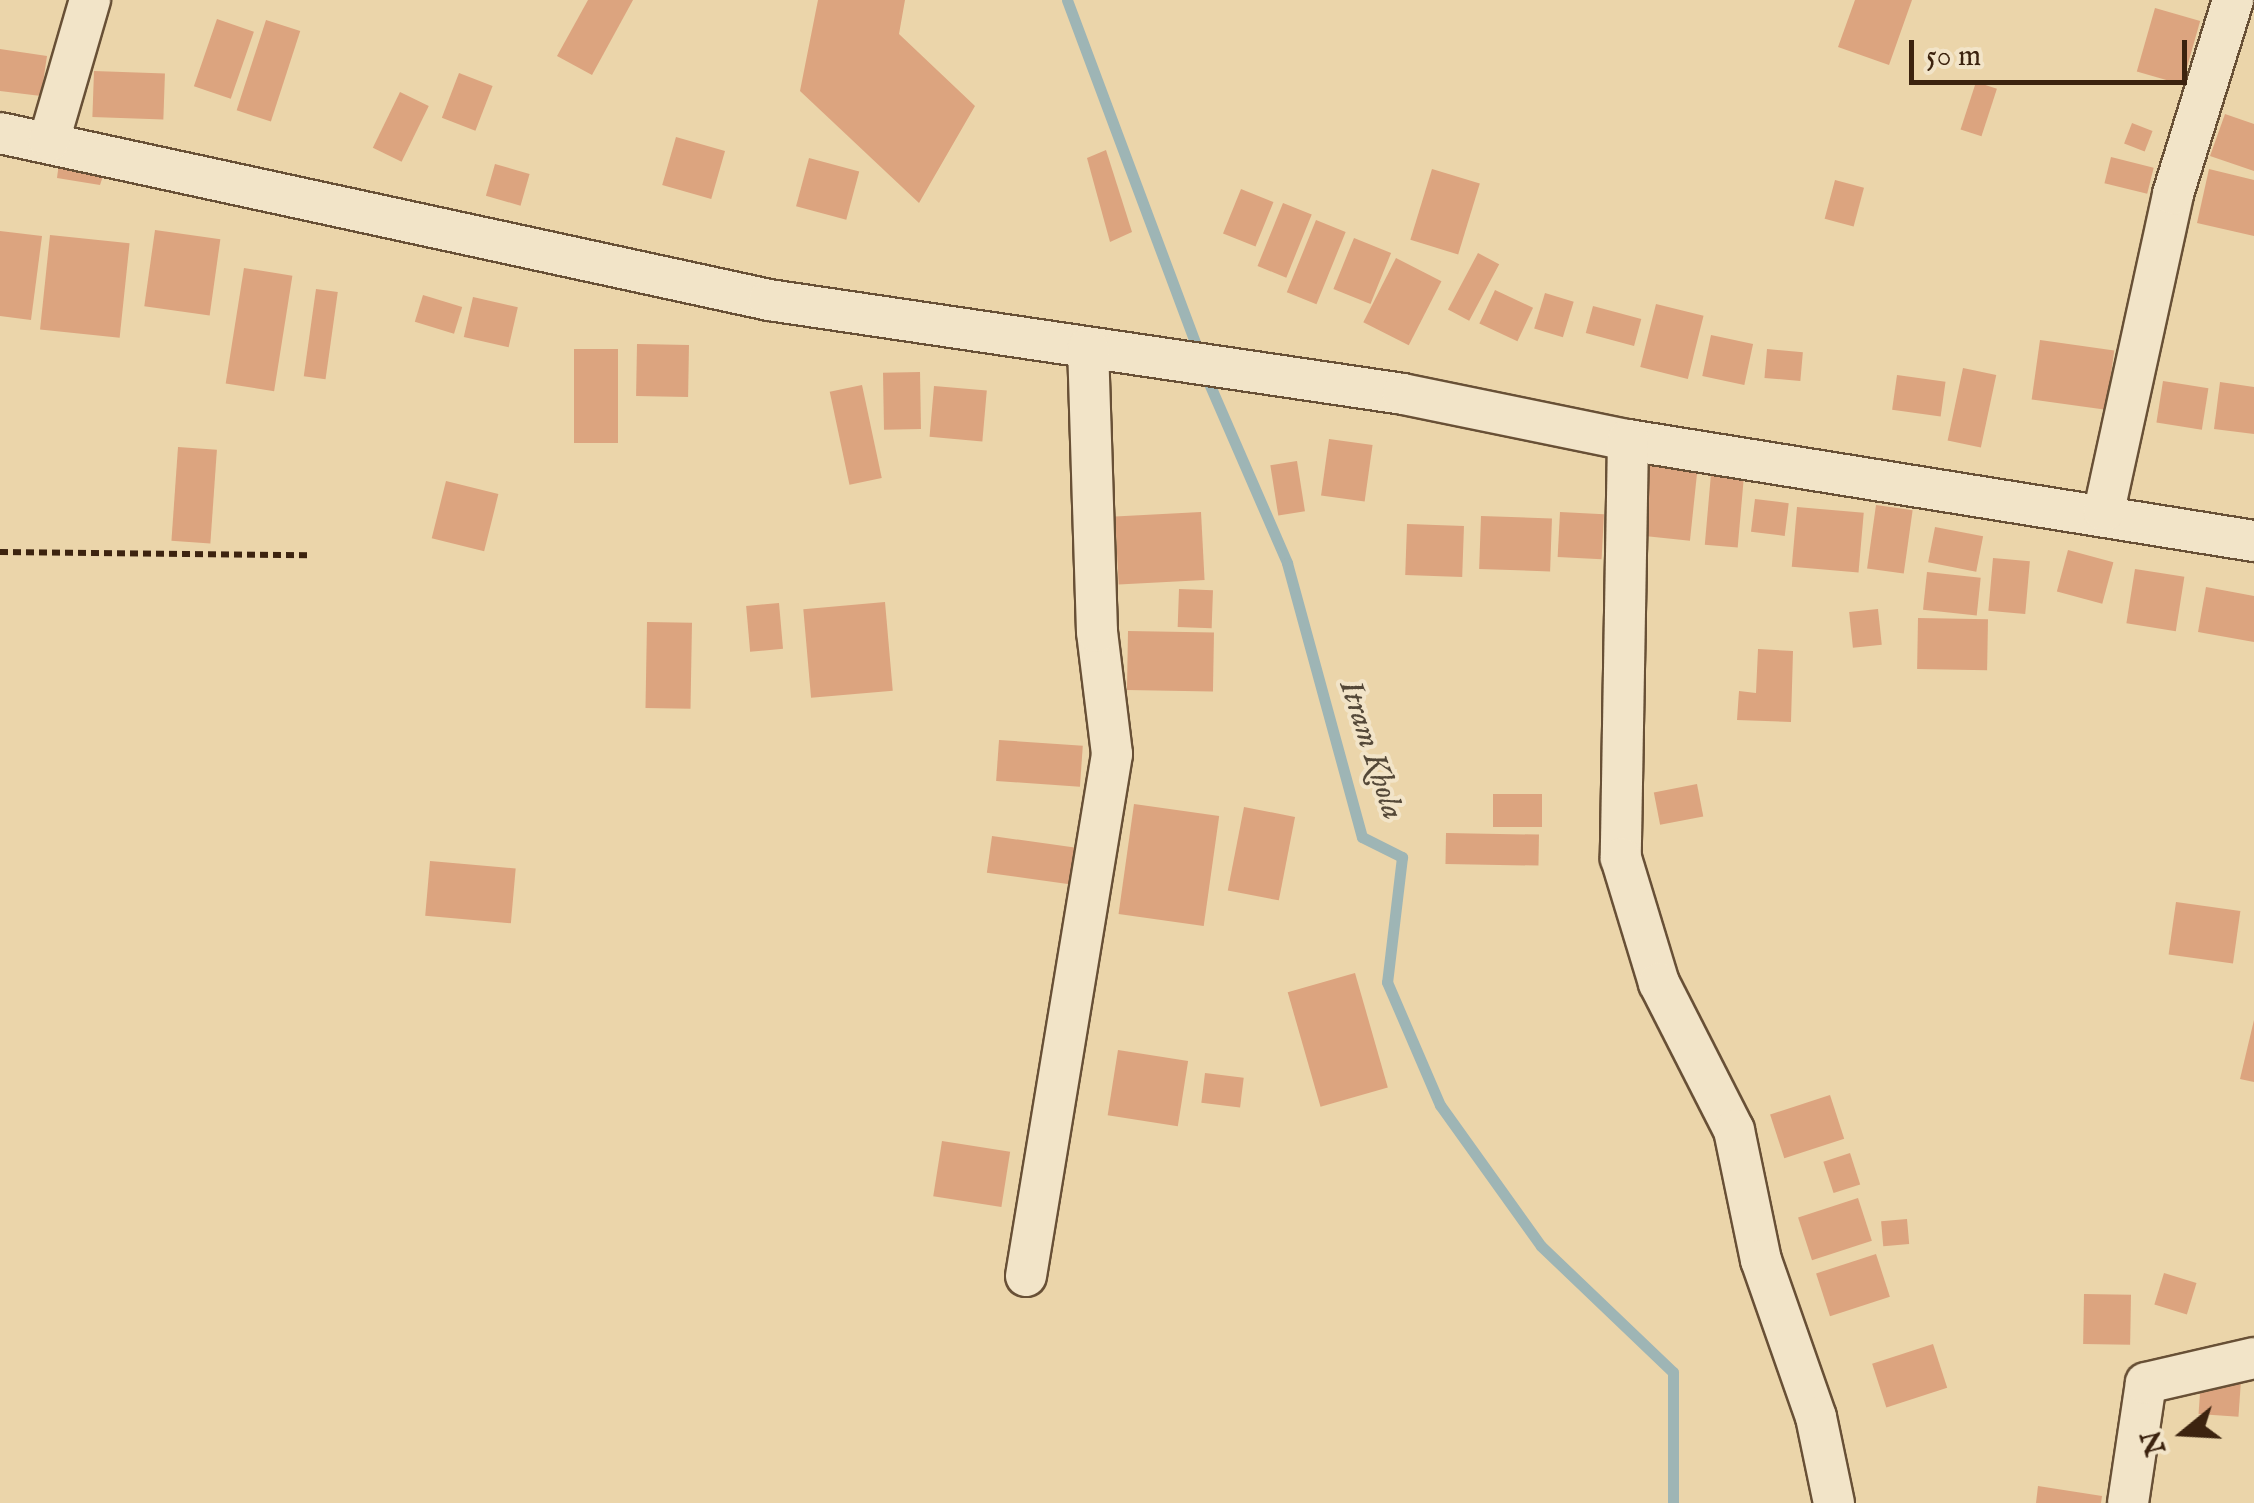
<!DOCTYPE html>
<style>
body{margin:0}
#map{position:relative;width:2254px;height:1503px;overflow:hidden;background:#ebd5aa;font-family:"IM FELL English",serif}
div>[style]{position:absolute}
.stream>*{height:11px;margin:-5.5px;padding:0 5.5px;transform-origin:5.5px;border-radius:5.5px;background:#9eb5b5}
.building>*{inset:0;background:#dca47f;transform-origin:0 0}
.path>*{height:6px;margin-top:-3px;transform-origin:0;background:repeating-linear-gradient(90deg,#3c230f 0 8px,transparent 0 13px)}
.roads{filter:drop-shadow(2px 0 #685036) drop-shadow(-2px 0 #685036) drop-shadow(0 2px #685036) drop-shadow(0 -2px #685036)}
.street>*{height:40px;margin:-20px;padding:0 20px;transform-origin:20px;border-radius:20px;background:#f2e4c8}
span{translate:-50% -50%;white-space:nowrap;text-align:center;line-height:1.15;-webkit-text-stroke:8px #f2e4c8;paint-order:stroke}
.water-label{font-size:32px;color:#544838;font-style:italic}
.north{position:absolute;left:2134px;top:1383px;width:100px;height:100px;-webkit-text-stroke:8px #f2e4c8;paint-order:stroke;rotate:252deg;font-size:28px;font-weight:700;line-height:40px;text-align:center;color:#3c230f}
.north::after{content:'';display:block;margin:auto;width:35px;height:45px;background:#3c230f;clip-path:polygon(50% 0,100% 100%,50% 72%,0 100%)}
.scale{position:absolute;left:1909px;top:40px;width:278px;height:45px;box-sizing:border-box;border:5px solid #3c230f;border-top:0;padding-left:12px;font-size:30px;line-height:35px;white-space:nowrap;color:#3c230f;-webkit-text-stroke:8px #f2e4c8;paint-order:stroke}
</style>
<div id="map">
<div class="stream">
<div style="left:1067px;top:0;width:380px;rotate:69.5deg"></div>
<div style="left:1205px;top:374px;width:206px;rotate:66.5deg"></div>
<div style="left:1287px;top:563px;width:284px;rotate:74.7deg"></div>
<div style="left:1362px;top:837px;width:45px;rotate:26.6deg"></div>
<div style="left:1402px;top:857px;width:126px;rotate:96.8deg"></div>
<div style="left:1387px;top:982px;width:134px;rotate:66.7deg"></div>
<div style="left:1440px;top:1105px;width:173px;rotate:54.4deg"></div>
<div style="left:1541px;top:1246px;width:182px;rotate:43.7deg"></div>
<div style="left:1673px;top:1372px;width:131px;rotate:90deg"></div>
</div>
<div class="building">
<div style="clip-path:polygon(588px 0,633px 0,592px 75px,557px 56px)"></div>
<div style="clip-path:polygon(818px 0,905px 0,899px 34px,975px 106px,919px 203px,800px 91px)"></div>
<div style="clip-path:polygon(1855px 0,1912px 0,1889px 65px,1838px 47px)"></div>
<div style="left:2155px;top:8px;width:47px;height:66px;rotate:16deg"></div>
<div style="left:217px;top:19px;width:39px;height:71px;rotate:19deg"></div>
<div style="left:266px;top:20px;width:36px;height:95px;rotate:18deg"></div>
<div style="clip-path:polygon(0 49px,47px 56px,41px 96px,0 91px)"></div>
<div style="left:94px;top:71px;width:71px;height:46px;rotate:2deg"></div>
<div style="left:459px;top:73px;width:36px;height:48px;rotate:21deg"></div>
<div style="left:1976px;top:82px;width:22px;height:50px;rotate:18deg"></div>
<div style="left:400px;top:92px;width:32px;height:62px;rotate:26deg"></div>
<div style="clip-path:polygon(2225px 114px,2254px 124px,2254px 171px,2210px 156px)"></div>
<div style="left:2132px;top:123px;width:22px;height:22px;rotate:21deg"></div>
<div style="left:676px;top:137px;width:51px;height:50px;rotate:16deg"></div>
<div style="clip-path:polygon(1106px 150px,1132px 232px,1110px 242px,1087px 158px)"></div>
<div style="clip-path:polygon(60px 155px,107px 164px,100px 185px,57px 178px)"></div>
<div style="left:2111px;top:157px;width:44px;height:27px;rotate:14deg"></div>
<div style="left:809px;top:158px;width:52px;height:50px;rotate:15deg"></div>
<div style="left:495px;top:164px;width:36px;height:33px;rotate:16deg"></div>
<div style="left:1432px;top:169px;width:50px;height:74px;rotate:17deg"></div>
<div style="clip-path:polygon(2209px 169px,2254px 180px,2254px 236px,2197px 223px)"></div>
<div style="left:1835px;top:180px;width:30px;height:40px;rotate:15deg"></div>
<div style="left:1241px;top:189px;width:35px;height:48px;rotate:22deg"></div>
<div style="left:1283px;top:203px;width:31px;height:68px;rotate:22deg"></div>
<div style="left:1316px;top:220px;width:32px;height:78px;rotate:22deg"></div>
<div style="left:155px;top:230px;width:66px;height:77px;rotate:8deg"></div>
<div style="clip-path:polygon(0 231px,42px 236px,31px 320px,0 316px)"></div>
<div style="left:50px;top:235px;width:80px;height:95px;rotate:6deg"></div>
<div style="left:1354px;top:238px;width:40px;height:55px;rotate:22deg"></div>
<div style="left:1478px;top:253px;width:24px;height:64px;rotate:28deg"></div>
<div style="left:1396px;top:258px;width:51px;height:72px;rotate:27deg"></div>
<div style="left:244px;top:268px;width:49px;height:117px;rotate:9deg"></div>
<div style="left:316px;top:289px;width:22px;height:88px;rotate:8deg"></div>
<div style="left:1495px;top:290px;width:42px;height:37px;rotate:25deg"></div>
<div style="left:1545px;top:293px;width:30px;height:37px;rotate:17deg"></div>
<div style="left:423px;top:295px;width:41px;height:28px;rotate:17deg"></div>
<div style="left:473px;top:297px;width:46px;height:41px;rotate:13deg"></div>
<div style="left:1656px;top:304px;width:49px;height:65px;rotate:14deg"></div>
<div style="left:1593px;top:306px;width:50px;height:28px;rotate:15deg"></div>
<div style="left:1711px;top:335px;width:43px;height:42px;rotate:12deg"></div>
<div style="left:2040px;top:340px;width:75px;height:60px;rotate:8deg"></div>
<div style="left:637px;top:344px;width:52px;height:52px;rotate:1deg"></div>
<div style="left:574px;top:349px;width:44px;height:94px"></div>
<div style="left:1767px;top:349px;width:36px;height:29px;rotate:5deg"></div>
<div style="left:1963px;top:368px;width:34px;height:74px;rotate:12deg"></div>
<div style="left:920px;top:372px;width:57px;height:37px;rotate:89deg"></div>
<div style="left:1897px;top:375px;width:49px;height:35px;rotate:8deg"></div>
<div style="left:2163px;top:381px;width:46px;height:42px;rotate:9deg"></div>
<div style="clip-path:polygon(2220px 382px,2254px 387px,2254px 434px,2214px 429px)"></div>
<div style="left:862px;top:385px;width:95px;height:33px;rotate:78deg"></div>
<div style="left:934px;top:386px;width:53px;height:51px;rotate:5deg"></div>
<div style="left:1329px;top:439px;width:44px;height:57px;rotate:8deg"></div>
<div style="left:178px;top:447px;width:39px;height:94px;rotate:4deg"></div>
<div style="left:1297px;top:461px;width:51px;height:27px;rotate:81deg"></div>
<div style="left:1638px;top:461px;width:60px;height:74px;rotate:6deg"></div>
<div style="left:1711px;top:474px;width:33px;height:71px;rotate:5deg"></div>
<div style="left:446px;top:481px;width:54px;height:59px;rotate:14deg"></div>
<div style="left:1755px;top:499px;width:34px;height:33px;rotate:7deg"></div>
<div style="left:1876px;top:505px;width:37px;height:64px;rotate:8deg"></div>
<div style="left:1797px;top:507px;width:67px;height:60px;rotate:5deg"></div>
<div style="left:1201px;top:512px;width:68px;height:86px;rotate:87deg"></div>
<div style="left:1560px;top:512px;width:44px;height:45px;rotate:3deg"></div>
<div style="left:1481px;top:516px;width:71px;height:53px;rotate:2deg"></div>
<div style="left:1407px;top:524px;width:57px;height:51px;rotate:2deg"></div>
<div style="left:1935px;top:527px;width:49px;height:36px;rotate:11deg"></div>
<div style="left:2068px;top:550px;width:47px;height:43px;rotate:15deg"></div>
<div style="left:1993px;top:558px;width:37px;height:53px;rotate:5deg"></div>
<div style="left:2135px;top:569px;width:50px;height:55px;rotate:9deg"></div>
<div style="left:1927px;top:572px;width:54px;height:38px;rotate:6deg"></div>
<div style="clip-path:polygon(2206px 587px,2254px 596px,2254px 642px,2198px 632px)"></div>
<div style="left:1179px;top:589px;width:34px;height:38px;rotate:2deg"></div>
<div style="left:885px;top:602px;width:89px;height:82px;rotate:85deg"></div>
<div style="left:779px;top:603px;width:46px;height:33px;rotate:85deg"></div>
<div style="left:1878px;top:609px;width:36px;height:29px;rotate:84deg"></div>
<div style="left:1918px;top:618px;width:70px;height:51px;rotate:1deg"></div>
<div style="left:647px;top:622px;width:45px;height:86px;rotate:1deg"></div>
<div style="left:1128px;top:631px;width:86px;height:59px;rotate:1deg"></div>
<div style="clip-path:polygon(1758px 649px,1793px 651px,1791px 722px,1737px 720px,1739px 691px,1756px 693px)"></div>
<div style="left:999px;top:740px;width:84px;height:41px;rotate:4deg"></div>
<div style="left:1697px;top:784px;width:33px;height:44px;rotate:79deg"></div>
<div style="left:1493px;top:794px;width:49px;height:33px"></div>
<div style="left:1134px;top:804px;width:86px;height:111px;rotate:8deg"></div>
<div style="left:1244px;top:807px;width:52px;height:85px;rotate:11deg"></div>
<div style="left:1446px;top:833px;width:93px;height:31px;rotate:1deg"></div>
<div style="left:992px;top:836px;width:87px;height:37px;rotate:8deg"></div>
<div style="left:430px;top:861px;width:86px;height:55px;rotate:5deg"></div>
<div style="left:2176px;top:902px;width:65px;height:53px;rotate:8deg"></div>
<div style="left:1355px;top:973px;width:119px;height:70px;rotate:74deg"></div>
<div style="clip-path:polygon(2254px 1020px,2254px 1082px,2240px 1079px)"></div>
<div style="left:1118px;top:1050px;width:71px;height:66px;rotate:9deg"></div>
<div style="left:1205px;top:1073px;width:39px;height:30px;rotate:7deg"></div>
<div style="left:1830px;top:1095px;width:46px;height:63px;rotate:72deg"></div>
<div style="left:942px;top:1141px;width:69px;height:56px;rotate:9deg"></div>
<div style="left:1850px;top:1153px;width:33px;height:28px;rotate:72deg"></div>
<div style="left:1858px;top:1198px;width:45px;height:63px;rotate:72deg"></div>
<div style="left:1907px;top:1219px;width:25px;height:26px;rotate:85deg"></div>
<div style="left:1876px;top:1254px;width:45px;height:63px;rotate:72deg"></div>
<div style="left:2164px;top:1273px;width:34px;height:33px;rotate:17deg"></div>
<div style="left:2084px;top:1294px;width:47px;height:50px;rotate:1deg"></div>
<div style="left:1933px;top:1344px;width:46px;height:64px;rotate:72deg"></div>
<div style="left:2201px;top:1379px;width:40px;height:35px;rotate:4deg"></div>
<div style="clip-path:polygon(2038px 1486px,2102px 1496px,2101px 1503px,2036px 1503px)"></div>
</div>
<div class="path">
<div style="left:0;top:552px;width:312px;rotate:0.6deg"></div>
</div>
<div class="roads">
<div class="street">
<div style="left:0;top:133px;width:787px;rotate:12.25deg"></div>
<div style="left:769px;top:300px;width:641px;rotate:8.43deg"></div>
<div style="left:1403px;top:394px;width:230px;rotate:11.6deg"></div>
<div style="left:1628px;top:440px;width:634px;rotate:9.17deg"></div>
<div style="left:49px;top:141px;width:147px;rotate:-73.8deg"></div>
<div style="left:1628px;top:440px;width:418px;rotate:91deg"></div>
<div style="left:1621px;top:858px;width:131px;rotate:73.1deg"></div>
<div style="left:1659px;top:983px;width:165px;rotate:63deg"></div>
<div style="left:1734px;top:1130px;width:133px;rotate:78.3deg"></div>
<div style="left:1761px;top:1260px;width:166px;rotate:70.7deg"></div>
<div style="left:1816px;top:1417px;width:88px;rotate:78.2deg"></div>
<div style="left:2104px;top:511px;width:324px;rotate:-77.7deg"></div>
<div style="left:2173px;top:194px;width:203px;rotate:-72.8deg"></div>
<div style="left:1026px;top:1276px;width:529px;rotate:-80.64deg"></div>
<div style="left:1112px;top:754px;width:123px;rotate:-97deg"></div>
<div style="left:1097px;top:632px;width:284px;rotate:-91.8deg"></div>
<div style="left:2128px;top:1503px;width:121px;rotate:-81.5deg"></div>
<div style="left:2146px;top:1383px;width:111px;rotate:-13deg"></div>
</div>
</div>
<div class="water-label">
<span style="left:1370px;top:750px;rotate:72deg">Itram Khola</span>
</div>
<div class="north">N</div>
<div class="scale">50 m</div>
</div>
